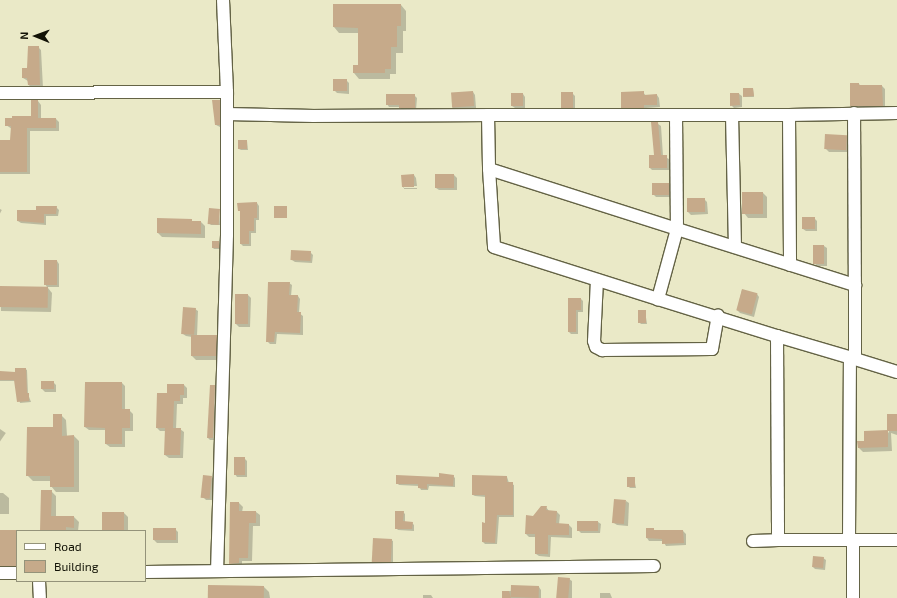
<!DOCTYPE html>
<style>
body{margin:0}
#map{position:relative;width:897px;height:598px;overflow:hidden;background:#eae9c7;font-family:"Exo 2",sans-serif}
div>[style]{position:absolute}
.shadow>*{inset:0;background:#0003;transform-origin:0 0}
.building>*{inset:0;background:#c6aa8a;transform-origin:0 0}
.roads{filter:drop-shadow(1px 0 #646345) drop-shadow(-1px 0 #646345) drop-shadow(0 1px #646345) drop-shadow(0 -1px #646345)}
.minor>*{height:12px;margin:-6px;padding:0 6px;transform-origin:6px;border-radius:6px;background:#fff}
span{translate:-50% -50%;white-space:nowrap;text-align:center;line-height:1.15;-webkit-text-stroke:3px #eae9c7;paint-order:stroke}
.legend{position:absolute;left:16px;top:530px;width:130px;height:52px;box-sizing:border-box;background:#eae9c7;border:1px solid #94937a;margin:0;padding:5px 7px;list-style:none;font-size:12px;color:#121206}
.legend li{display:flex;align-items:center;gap:8px;height:20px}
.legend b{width:20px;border:1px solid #94937a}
.north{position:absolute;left:16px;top:16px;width:40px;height:40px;-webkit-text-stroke:3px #eae9c7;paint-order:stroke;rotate:271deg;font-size:11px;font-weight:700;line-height:16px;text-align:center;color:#121206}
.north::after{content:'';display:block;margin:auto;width:14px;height:18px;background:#121206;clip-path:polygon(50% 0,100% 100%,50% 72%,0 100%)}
</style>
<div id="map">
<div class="shadow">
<div style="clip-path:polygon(401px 5px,406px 11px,406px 31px,403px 31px,403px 53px,396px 53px,396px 74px,390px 74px,390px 79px,359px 79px,354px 73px,359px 66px,359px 33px,339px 33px,334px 27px)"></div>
<div style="clip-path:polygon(38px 47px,41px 50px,43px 88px,31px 88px,29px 85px,28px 81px,23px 78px,23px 69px,28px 69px)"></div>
<div style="clip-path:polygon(346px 80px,349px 83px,349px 94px,337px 93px,334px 90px)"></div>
<div style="clip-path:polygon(859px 84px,861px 86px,882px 86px,885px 89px,885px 108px,854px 109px,851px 106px)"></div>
<div style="clip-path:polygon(753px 89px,754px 97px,745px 97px,744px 96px)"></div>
<div style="clip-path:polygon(473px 92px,475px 95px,476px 108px,455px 110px,452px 107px)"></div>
<div style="clip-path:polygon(643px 92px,646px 96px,657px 95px,659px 98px,660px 107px,646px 108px,646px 110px,625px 110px,622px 107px)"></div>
<div style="clip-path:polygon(572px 93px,575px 96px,575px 110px,565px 110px,562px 107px)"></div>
<div style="clip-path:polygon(523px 94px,525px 97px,525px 108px,515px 108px,512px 106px)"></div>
<div style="clip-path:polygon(731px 94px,739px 94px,742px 96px,742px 107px,734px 108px,731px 105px)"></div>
<div style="clip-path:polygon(414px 95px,417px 98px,416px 110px,402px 110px,400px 107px,389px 107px,387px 104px)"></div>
<div style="clip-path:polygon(38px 101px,41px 105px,41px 119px,56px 119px,59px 122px,59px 131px,30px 131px,30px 174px,0 174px,0 141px,11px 141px,12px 129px,6px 125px,32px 117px)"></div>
<div style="clip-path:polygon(213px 101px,219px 101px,222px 103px,222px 128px,216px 125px)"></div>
<div style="clip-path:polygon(658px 124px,661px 126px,663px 156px,669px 159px,669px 170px,652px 170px,650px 168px,655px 156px)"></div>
<div style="clip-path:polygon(846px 136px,849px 138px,849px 152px,829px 152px,826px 149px)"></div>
<div style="clip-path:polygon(247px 141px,248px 150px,241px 150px,239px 149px)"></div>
<div style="clip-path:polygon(414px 175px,416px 178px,417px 186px,404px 186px,404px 188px,403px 187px)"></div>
<div style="clip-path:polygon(454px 175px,457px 178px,457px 190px,439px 190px,436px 188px)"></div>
<div style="clip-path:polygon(669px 184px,671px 186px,671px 197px,656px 197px,653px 194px)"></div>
<div style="left:404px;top:188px;width:13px;height:1px"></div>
<div style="clip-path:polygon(763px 193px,767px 197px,767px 218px,748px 218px,744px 213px)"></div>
<div style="clip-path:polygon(688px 200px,705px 200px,707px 202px,708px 214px,691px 215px,688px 212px)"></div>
<div style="clip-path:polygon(257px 203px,259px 206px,259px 220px,256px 220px,256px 233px,251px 233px,251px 246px,243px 246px,241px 244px,241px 212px,239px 210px)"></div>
<div style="clip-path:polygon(56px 207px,59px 210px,58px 216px,46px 216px,46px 225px,21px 223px,18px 221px,37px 211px)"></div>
<div style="left:0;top:209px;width:2px;height:14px;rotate:27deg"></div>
<div style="clip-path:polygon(219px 210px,220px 225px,211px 225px,210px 224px)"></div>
<div style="clip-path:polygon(814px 218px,817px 221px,817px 231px,806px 231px,803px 229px)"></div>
<div style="clip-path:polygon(191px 220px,193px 222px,201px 222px,205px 226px,205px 238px,162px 237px,158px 233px)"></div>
<div style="clip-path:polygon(219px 242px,220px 249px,214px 249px,213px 248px)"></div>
<div style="clip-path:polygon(814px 246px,824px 246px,827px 248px,827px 266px,818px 266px,815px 264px)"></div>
<div style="clip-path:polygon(310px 252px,313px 255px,312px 263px,295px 262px,292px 260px)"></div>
<div style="clip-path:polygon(57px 261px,59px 264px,59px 287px,47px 287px,45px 284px)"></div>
<div style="clip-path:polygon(289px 283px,292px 285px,291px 296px,298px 296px,300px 299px,299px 313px,303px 316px,303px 335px,277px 334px,276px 344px,270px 344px,267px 341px)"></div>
<div style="clip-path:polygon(0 287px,48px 288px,52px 293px,51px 312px,1px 311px)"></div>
<div style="clip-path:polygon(742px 290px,757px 294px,759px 297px,754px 317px,740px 313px,737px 310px)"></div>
<div style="clip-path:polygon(236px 295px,248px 295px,251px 298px,250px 327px,239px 327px,236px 324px)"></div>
<div style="clip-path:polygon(569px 299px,581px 299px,583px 301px,583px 312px,578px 312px,578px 334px,571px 334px,569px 332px)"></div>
<div style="clip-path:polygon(195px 309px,198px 311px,197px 336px,216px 336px,220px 340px,219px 360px,196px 360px,192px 356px,192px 337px,186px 336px,183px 334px)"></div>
<div style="clip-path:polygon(645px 311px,647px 324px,641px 324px,640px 323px)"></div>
<div style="clip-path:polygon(25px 369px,27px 370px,28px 394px,31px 402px,20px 403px,15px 381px,0 381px,0 372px,16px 373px)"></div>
<div style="clip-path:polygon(53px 382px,56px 385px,56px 392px,45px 392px,42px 389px)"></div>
<div style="clip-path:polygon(122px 383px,125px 386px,125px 410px,129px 410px,133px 414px,133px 431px,125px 431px,125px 447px,110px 447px,106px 444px,106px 430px,89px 430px,85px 427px)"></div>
<div style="clip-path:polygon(184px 385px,187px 388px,187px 398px,183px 398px,183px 404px,177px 404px,176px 429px,180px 429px,184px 432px,183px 458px,169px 458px,165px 455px,166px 431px,160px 431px,157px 428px,168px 394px)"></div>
<div style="clip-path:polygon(215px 386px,217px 388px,215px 440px,210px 440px,208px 438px)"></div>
<div style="clip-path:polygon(61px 415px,66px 420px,67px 436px,74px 436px,79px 441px,79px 492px,56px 492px,51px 486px,51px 481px,33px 481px,27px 475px)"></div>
<div style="clip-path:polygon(888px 415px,897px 415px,897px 435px,891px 433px,892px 451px,863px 452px,859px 448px,858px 442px,865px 442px,887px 431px,889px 433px)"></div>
<div style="left:0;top:429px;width:7px;height:32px;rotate:34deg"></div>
<div style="clip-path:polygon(244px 458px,247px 461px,247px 477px,237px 477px,235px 474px)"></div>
<div style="clip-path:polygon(453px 476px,455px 478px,455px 487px,429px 486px,428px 490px,421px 490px,419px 486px,399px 485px,397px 483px)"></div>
<div style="clip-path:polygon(473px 476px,507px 477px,509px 483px,514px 485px,514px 517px,499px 517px,497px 544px,485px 544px,483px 542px,486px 524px,486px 497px,475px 496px,473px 495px)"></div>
<div style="clip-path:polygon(212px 477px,214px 479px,213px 500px,206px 500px,204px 498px)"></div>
<div style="clip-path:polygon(634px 478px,636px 488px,630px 488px,629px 487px)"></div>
<div style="clip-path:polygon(51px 491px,56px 496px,56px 517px,74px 517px,79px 522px,78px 531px,41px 531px)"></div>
<div style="clip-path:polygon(0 493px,3px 493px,9px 498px,9px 514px,0 514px)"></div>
<div style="clip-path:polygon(626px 501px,629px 503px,628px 526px,617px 525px,614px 523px)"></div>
<div style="clip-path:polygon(239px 503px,243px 507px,242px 512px,256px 512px,260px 515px,260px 526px,253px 526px,252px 561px,242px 561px,242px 567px,234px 567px,230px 563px)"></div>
<div style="clip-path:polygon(546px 507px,549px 511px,557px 512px,560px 515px,559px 524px,569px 525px,572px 528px,572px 538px,551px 537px,550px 557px,539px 556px,536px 554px,536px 537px,529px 537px,526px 534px)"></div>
<div style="clip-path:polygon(403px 512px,405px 514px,405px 522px,412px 523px,414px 525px,414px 531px,398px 530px,396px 528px)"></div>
<div style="clip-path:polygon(124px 513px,128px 517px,128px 531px,104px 531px)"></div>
<div style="clip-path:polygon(598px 522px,601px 524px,600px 533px,581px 533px,578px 530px)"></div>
<div style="clip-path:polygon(175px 529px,178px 532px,178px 543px,157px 543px,154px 540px)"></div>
<div style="clip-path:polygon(653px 529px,655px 531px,683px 531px,686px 534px,686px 545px,666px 546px,663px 541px,649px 541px,647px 538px)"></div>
<div style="clip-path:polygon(0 531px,21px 531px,17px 531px,17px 571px,0 573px)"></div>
<div style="clip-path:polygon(391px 540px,393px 541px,393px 563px,375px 563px,373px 561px)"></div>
<div style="clip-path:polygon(823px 558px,826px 560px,825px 570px,815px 569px,813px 567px)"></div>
<div style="clip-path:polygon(569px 579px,572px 581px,572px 598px,559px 598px)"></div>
<div style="clip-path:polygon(264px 587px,269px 592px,270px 598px,209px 598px)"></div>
<div style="clip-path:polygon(539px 587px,541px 590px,541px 598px,503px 598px,503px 592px)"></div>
<div style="clip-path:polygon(600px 593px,610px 593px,612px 598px,600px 598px)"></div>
<div style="clip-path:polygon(423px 595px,431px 595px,433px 598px,423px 598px)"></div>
</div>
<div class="building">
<div style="clip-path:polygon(333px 4px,401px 4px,401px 26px,397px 26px,397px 47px,391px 47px,391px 69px,385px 69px,385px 73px,353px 73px,353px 65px,358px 65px,358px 28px,333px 27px)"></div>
<div style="clip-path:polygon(28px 46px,39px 46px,40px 85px,28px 85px,27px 78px,22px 78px,22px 68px,27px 68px)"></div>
<div style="left:333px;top:79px;width:14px;height:12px"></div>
<div style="clip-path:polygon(850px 83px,859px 83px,859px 85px,882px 85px,883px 106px,850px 106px)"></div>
<div style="clip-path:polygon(743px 88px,753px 88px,754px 96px,743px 97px)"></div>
<div style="left:473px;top:91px;width:15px;height:22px;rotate:86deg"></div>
<div style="clip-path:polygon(644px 91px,644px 95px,657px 94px,657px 105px,644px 105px,644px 108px,621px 108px,621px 92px)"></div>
<div style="left:561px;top:92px;width:12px;height:16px"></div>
<div style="left:511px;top:93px;width:12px;height:13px"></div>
<div style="clip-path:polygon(730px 93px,739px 93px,740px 105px,730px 106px)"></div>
<div style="clip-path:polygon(386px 94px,415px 94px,415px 108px,399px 108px,399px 105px,386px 105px)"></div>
<div style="clip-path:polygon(31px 100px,38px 100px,38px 118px,56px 118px,56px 128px,27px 128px,27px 172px,0 172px,0 140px,10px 140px,11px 126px,5px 126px,5px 118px,12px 118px,12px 116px,31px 116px)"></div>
<div style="clip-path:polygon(212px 100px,220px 100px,220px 125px,215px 125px)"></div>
<div style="clip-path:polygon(651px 122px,658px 122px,661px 155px,667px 155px,667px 168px,649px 168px,649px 155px,654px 155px)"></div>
<div style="left:825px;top:134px;width:22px;height:15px;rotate:3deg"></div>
<div style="left:238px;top:140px;width:9px;height:9px"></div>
<div style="clip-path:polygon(414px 174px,414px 187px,402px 187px,401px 175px)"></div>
<div style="left:435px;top:174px;width:19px;height:14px"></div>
<div style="left:652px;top:183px;width:17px;height:12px"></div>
<div style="left:742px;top:192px;width:21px;height:22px"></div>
<div style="left:705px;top:198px;width:14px;height:18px;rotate:90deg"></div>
<div style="clip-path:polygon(257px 202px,257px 218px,254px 218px,254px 231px,249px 231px,249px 244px,240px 244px,240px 211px,238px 211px,237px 203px)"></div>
<div style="clip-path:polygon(36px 206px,57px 206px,56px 214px,44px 214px,44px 223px,17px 221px,17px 210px,36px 210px)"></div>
<div style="left:274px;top:206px;width:13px;height:12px"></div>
<div style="left:209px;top:208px;width:11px;height:16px;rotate:5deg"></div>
<div style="left:815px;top:217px;width:12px;height:13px;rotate:90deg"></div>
<div style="clip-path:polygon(157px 218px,192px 219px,192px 221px,201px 221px,201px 234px,157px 233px)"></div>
<div style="left:212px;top:241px;width:7px;height:7px"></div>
<div style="left:813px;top:245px;width:11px;height:19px"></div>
<div style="left:291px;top:250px;width:20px;height:10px;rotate:3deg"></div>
<div style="left:44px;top:260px;width:13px;height:25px"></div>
<div style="clip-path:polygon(268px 282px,290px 282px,289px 295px,298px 295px,297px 312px,301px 312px,300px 333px,275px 332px,274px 342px,266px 342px)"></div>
<div style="left:0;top:286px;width:48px;height:21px;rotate:1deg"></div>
<div style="left:742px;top:289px;width:16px;height:22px;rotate:15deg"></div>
<div style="left:235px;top:294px;width:13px;height:30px"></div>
<div style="clip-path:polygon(568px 298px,581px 298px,581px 310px,576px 310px,576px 332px,568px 332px)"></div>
<div style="left:183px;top:307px;width:13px;height:27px;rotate:4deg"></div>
<div style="left:638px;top:310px;width:8px;height:13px"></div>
<div style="left:191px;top:335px;width:26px;height:21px"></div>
<div style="clip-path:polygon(15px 368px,26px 368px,27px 393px,29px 393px,29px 401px,17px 402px,14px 380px,0 380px,0 371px,15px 372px)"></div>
<div style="left:41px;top:381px;width:13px;height:8px"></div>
<div style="clip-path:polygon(85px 382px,122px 382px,122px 409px,130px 409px,130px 428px,122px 428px,122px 444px,105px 444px,105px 428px,84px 427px)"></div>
<div style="clip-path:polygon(167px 384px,184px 384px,184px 395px,180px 395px,180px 401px,174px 401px,173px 428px,181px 428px,180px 455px,164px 455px,165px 428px,156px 428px,157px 393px,167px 393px)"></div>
<div style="clip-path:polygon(210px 385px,215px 385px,213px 438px,207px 438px)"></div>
<div style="clip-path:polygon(53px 414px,62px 414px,62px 436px,74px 435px,74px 487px,50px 487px,50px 476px,26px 476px,27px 427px,53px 427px)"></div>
<div style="left:887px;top:414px;width:10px;height:17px"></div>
<div style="clip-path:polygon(888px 430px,888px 447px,858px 448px,857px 441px,864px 441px,864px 431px)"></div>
<div style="left:234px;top:457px;width:11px;height:18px"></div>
<div style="clip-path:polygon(439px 473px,454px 475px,453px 486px,427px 484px,427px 489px,418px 488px,418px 484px,396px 484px,396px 475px,439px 477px)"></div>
<div style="left:203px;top:475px;width:9px;height:23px;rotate:6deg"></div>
<div style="clip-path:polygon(472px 475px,507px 476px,507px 482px,513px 482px,513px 515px,497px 515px,495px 543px,482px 542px,482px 522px,485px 523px,485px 495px,472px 495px)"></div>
<div style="left:627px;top:477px;width:8px;height:10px"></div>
<div style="clip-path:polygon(41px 490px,52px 490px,51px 516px,74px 516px,74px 528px,66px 527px,66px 531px,40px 531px)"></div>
<div style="left:614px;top:499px;width:12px;height:24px;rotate:5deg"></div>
<div style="clip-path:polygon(230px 502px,239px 502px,239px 511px,256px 511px,256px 523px,249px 523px,248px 558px,239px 558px,239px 563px,229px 564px)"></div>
<div style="clip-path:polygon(541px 506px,547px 506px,546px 510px,557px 511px,556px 523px,569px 524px,569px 535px,548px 535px,548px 554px,535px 554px,535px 534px,525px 534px,526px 515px,533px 516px)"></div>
<div style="clip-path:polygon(395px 511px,404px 511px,403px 521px,413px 522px,412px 529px,395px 529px)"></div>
<div style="left:102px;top:512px;width:22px;height:19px"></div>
<div style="left:577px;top:521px;width:21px;height:10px"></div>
<div style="left:153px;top:528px;width:23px;height:12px"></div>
<div style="clip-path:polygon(646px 528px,654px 528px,654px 530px,683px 530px,684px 543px,662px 544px,662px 539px,646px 538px)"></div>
<div style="left:0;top:530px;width:17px;height:36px"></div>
<div style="left:373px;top:538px;width:19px;height:24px;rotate:3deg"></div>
<div style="left:813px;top:556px;width:11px;height:11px;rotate:5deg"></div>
<div style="left:558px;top:577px;width:12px;height:21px;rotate:5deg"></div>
<div style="left:208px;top:585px;width:56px;height:13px;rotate:1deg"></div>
<div style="left:511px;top:585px;width:28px;height:12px;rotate:2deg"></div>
<div style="clip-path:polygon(502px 591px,509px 591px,511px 598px,502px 598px)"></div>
</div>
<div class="roads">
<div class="minor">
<div style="left:223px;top:0;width:92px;rotate:87.5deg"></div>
<div style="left:0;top:93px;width:227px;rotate:-0.3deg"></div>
<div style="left:227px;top:92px;width:143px;rotate:90deg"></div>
<div style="left:227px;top:235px;width:336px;rotate:91.7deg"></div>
<div style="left:854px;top:113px;width:172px;rotate:89.7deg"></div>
<div style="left:897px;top:113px;width:108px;rotate:178.9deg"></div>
<div style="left:789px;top:115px;width:301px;rotate:180deg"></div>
<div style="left:488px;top:115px;width:54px;rotate:88.9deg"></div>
<div style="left:489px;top:169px;width:197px;rotate:17.7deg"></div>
<div style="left:677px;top:229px;width:73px;rotate:105.2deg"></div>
<div style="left:658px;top:299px;width:125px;rotate:17.3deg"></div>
<div style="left:777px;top:336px;width:204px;rotate:89.7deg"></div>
<div style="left:778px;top:540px;width:119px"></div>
<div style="left:227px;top:114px;width:87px;rotate:1.3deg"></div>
<div style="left:314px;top:116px;width:174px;rotate:-0.3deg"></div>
<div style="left:676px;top:115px;width:114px;rotate:89.5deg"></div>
<div style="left:677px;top:229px;width:187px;rotate:17.5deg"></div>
<div style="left:855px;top:285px;width:74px;rotate:90deg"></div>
<div style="left:855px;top:359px;width:44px;rotate:17.2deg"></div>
<div style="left:732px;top:115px;width:132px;rotate:88.7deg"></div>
<div style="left:789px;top:115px;width:150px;rotate:89.6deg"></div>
<div style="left:489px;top:169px;width:78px;rotate:86.3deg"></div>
<div style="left:494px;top:247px;width:172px;rotate:17.6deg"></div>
<div style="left:597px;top:280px;width:61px;rotate:92.8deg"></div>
<div style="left:594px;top:341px;width:6px;rotate:72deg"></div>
<div style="left:596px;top:347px;width:7px;rotate:27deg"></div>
<div style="left:602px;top:350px;width:110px;rotate:-0.5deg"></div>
<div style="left:712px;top:349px;width:34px;rotate:-80deg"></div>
<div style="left:777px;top:336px;width:81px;rotate:16.4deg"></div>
<div style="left:849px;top:540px;width:182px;rotate:-89.7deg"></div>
<div style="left:853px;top:540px;width:58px;rotate:90deg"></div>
<div style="left:753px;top:541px;width:25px;rotate:-2deg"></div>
<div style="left:145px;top:572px;width:509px;rotate:-0.68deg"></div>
<div style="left:0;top:573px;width:17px"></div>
<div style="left:39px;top:581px;width:17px;rotate:87deg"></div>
</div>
</div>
<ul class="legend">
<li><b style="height:5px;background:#fff"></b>Road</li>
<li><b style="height:11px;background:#c6aa8a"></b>Building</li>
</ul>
<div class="north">N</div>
</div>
